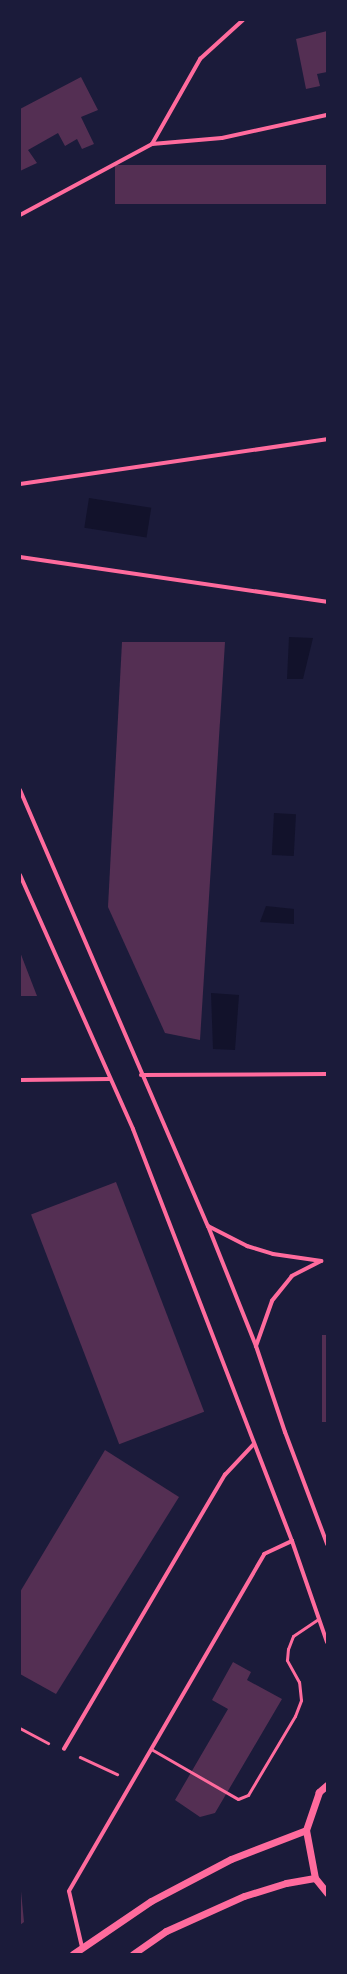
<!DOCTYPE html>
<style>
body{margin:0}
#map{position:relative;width:347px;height:1974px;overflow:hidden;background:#1b1b3a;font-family:Commissioner,sans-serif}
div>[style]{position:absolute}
.water>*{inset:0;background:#12122b;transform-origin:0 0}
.building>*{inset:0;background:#542f53;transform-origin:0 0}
.path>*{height:2.5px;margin:-1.25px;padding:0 1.25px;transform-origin:1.25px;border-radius:1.25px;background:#ff6b9d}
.service>*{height:3px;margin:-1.5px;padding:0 1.5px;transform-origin:1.5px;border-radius:1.5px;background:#ff6b9d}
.pedestrian>*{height:3.5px;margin:-1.75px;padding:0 1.75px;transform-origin:1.75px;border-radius:1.75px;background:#ff6b9d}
.minor>*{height:4px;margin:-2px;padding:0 2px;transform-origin:2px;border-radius:2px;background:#ff6b9d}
.tertiary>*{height:7px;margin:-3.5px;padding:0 3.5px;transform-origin:3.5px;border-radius:3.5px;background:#ff6b9d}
span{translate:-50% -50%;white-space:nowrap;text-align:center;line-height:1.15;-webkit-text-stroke:3.5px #1b1b3a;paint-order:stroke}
.frame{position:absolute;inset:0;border:21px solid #1b1b3a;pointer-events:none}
</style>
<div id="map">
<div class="water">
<div style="left:89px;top:498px;width:63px;height:30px;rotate:9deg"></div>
<div style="clip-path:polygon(289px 637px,313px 638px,303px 679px,287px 679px)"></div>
<div style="left:274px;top:813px;width:22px;height:42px;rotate:3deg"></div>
<div style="clip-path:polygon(266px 906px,294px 909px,294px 924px,260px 922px)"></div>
<div style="clip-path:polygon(211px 993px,239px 995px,235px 1050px,213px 1049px)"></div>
</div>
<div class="building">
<div style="clip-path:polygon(327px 31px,327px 72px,317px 74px,320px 86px,306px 89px,296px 39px)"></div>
<div style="clip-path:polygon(81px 77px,98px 110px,81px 117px,94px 144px,82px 149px,77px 139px,65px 146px,58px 133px,28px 150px,37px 163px,20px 171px,20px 109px)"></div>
<div style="left:327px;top:165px;width:39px;height:212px;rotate:90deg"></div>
<div style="clip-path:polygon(122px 642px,225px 642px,200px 1040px,165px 1033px,108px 907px)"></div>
<div style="clip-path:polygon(20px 952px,37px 996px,20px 996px)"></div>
<div style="left:116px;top:1182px;width:246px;height:91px;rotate:69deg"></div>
<div style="left:322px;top:1335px;width:5px;height:87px"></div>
<div style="clip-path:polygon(105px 1450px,179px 1497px,56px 1694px,20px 1674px,20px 1592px)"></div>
<div style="clip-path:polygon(233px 1662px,251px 1672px,247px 1680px,282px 1699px,215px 1813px,200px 1817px,175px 1800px,228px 1709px,212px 1700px)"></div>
<div style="clip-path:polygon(20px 1881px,24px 1922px,20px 1925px)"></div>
</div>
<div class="path">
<div style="left:20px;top:1728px;width:32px;rotate:28deg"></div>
<div style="left:80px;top:1757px;width:41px;rotate:24.7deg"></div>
</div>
<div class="service">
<div style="left:151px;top:1749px;width:100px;rotate:29.9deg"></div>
<div style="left:238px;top:1799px;width:11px;rotate:-22deg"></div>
<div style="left:248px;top:1795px;width:92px;rotate:-59.3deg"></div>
<div style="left:295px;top:1716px;width:17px;rotate:-69deg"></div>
<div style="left:301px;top:1700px;width:18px;rotate:-96deg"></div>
<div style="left:299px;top:1682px;width:25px;rotate:-119deg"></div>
<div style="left:287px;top:1660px;width:11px;rotate:-85deg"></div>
<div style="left:288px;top:1649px;width:14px;rotate:-69deg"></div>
<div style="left:293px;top:1636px;width:30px;rotate:-34deg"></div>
</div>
<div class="pedestrian">
<div style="left:64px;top:1749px;width:318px;rotate:-59.6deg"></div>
<div style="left:225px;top:1475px;width:42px;rotate:-46.9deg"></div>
</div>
<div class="minor">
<div style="left:152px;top:144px;width:70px;rotate:-4.9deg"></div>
<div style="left:222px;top:138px;width:107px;rotate:-12.4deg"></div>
<div style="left:20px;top:215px;width:150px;rotate:-28.3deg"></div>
<div style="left:152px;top:144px;width:98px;rotate:-60.5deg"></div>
<div style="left:200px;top:59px;width:58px;rotate:-42.2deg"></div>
<div style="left:20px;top:484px;width:310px;rotate:-8.3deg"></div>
<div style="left:20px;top:557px;width:310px;rotate:8.3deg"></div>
<div style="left:20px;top:790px;width:475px;rotate:66.7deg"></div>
<div style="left:208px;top:1226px;width:129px;rotate:68.2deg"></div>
<div style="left:256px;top:1346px;width:91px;rotate:71.4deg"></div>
<div style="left:285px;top:1432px;width:120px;rotate:69.4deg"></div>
<div style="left:20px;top:875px;width:278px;rotate:66deg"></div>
<div style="left:133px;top:1129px;width:442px;rotate:68.9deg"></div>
<div style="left:292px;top:1541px;width:107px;rotate:70.9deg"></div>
<div style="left:141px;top:1075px;width:186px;rotate:-0.3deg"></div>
<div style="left:20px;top:1080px;width:90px;rotate:-0.6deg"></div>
<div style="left:208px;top:1226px;width:44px;rotate:27.1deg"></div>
<div style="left:247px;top:1246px;width:27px;rotate:17deg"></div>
<div style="left:273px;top:1254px;width:49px;rotate:8.3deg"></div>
<div style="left:321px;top:1261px;width:33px;rotate:153deg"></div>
<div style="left:292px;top:1276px;width:32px;rotate:129deg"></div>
<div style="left:272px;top:1301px;width:48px;rotate:109.6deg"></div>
<div style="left:82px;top:1947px;width:57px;rotate:-103.1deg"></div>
<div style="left:69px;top:1891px;width:389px;rotate:-59.9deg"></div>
<div style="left:264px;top:1554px;width:31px;rotate:-25deg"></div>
</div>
<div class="tertiary">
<div style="left:327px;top:1785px;width:11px;rotate:139deg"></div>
<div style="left:319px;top:1792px;width:40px;rotate:108.9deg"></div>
<div style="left:306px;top:1830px;width:49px;rotate:79.4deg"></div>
<div style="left:315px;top:1878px;width:19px;rotate:51deg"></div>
<div style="left:73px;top:1954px;width:94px;rotate:-34.2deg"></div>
<div style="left:151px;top:1901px;width:90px;rotate:-27.7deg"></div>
<div style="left:231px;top:1859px;width:80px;rotate:-21.1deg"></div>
<div style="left:133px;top:1954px;width:40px;rotate:-34.9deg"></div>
<div style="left:166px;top:1931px;width:85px;rotate:-24.2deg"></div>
<div style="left:244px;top:1896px;width:44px;rotate:-17.2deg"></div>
<div style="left:286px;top:1883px;width:29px;rotate:-10deg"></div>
</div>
<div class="frame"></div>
</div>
